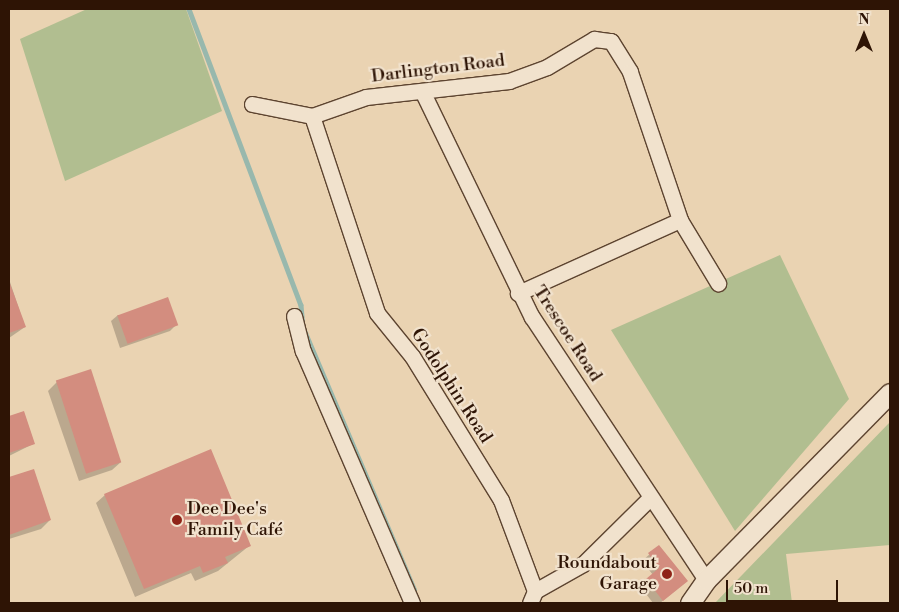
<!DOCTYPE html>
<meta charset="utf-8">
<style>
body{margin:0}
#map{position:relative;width:899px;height:612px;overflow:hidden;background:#ead3b2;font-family:"Libre Bodoni",serif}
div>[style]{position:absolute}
.green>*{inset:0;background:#b1be90}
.shadow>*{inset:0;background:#0003}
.stream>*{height:4.5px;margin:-2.25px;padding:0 2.25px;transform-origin:2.25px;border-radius:2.25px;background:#98b8ad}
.building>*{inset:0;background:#d38d7f;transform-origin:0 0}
.roads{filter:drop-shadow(1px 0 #5d4430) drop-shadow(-1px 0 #5d4430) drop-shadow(0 1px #5d4430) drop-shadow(0 -1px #5d4430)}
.minor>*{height:15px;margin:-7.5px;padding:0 7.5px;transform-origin:7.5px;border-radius:7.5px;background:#f1e2cd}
.tertiary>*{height:19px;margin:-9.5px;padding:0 9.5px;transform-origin:9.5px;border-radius:9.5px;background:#f1e2cd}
.dots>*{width:14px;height:14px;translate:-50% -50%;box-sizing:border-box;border:2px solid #f1e2cd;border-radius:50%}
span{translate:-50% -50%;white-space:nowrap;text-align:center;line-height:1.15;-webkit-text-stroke:4.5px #f1e2cd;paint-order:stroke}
.street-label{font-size:18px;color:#2e1405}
.poi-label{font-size:18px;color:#2e1405}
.left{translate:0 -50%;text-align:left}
.right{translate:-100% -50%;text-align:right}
.frame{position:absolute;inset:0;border:10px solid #2e1405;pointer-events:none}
.north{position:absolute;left:839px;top:10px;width:50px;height:50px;-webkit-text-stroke:4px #f1e2cd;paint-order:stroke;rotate:0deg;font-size:14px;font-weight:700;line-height:20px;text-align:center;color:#2e1405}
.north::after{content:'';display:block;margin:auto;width:18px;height:22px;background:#2e1405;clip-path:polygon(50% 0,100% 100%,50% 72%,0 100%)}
.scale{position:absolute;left:726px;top:580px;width:112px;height:22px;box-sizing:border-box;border:2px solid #2e1405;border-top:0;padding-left:6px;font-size:15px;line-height:18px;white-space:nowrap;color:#2e1405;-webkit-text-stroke:4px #f1e2cd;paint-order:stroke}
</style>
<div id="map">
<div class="green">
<div style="clip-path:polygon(87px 9px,186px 9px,222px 111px,65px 181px,20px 39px)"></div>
<div style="clip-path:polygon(780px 255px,849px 399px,735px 531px,611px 330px)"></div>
<div style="clip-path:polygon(890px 422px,890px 545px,786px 554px,792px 603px,715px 603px)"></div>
</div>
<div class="shadow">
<div style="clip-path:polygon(9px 279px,25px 327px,9px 338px)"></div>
<div style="clip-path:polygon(118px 315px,176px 325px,170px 331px,120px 348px,111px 321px)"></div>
<div style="clip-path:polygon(57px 382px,121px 462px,112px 470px,79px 481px,48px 391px)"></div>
<div style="clip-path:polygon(23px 412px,33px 444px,9px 456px,9px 417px)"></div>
<div style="clip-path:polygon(33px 470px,50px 520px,41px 529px,9px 539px,9px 478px)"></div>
<div style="clip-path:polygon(105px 495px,249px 546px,218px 571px,195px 581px,191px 573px,135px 597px,96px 503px)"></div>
<div style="clip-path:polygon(659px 546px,687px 581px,660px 603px,653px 603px,640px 586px,653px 575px,642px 561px)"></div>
</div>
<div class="stream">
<div style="left:189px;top:9px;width:316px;rotate:69.3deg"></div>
<div style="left:301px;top:305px;width:22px;rotate:85deg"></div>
<div style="left:303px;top:327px;width:285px;rotate:67deg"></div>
</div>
<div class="building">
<div style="clip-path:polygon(9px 281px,26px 327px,9px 333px)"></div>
<div style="left:168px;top:297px;width:30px;height:54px;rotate:70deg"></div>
<div style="left:91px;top:369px;width:98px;height:37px;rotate:72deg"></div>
<div style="clip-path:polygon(24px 411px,35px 444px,9px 453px,9px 416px)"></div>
<div style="clip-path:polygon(211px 449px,251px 546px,225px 557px,228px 563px,203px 573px,200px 566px,144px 589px,104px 494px)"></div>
<div style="clip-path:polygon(34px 469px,51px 520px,9px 535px,9px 477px)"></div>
<div style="clip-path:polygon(659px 545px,688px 581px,663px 601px,646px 579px,659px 568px,648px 553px)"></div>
</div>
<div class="roads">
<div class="minor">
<div style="left:423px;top:93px;width:249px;rotate:64.1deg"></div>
<div style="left:532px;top:317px;width:315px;rotate:56.5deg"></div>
<div style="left:252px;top:104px;width:61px;rotate:11.3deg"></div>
<div style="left:312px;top:116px;width:57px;rotate:-19.4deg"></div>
<div style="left:366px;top:97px;width:144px;rotate:-6.4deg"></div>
<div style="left:509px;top:81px;width:40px;rotate:-20.2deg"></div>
<div style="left:547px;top:67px;width:55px;rotate:-30.8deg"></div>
<div style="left:594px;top:39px;width:17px;rotate:7deg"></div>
<div style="left:611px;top:41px;width:36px;rotate:58deg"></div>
<div style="left:630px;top:72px;width:156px;rotate:71.3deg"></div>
<div style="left:680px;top:220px;width:178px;rotate:155.7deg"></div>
<div style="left:312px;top:116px;width:207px;rotate:71.7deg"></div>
<div style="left:377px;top:313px;width:55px;rotate:50.9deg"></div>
<div style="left:412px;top:356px;width:169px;rotate:58.3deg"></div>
<div style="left:501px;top:500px;width:97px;rotate:69.5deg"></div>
<div style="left:680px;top:220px;width:74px;rotate:58.9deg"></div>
<div style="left:294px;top:316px;width:36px;rotate:76deg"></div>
<div style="left:303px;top:351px;width:275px;rotate:66.6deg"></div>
<div style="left:530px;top:603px;width:13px;rotate:-67deg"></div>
<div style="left:535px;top:591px;width:55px;rotate:-29.4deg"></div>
<div style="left:583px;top:564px;width:93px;rotate:-44.6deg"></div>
</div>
<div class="tertiary">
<div style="left:690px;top:603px;width:28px;rotate:-55deg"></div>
<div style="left:706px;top:580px;width:262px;rotate:-45.5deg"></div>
</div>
</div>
<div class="dots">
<div style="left:177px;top:520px;background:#8f2418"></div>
<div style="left:667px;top:574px;background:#8f2418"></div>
</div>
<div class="street-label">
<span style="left:438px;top:69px;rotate:-7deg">Darlington Road</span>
<span style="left:567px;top:334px;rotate:57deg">Trescoe Road</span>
<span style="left:451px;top:386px;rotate:57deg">Godolphin Road</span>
</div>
<div class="poi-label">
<span class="left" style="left:187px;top:520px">Dee Dee's<br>Family Café</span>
<span class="right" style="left:657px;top:574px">Roundabout<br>Garage</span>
</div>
<div class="frame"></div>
<div class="north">N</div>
<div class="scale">50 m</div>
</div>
